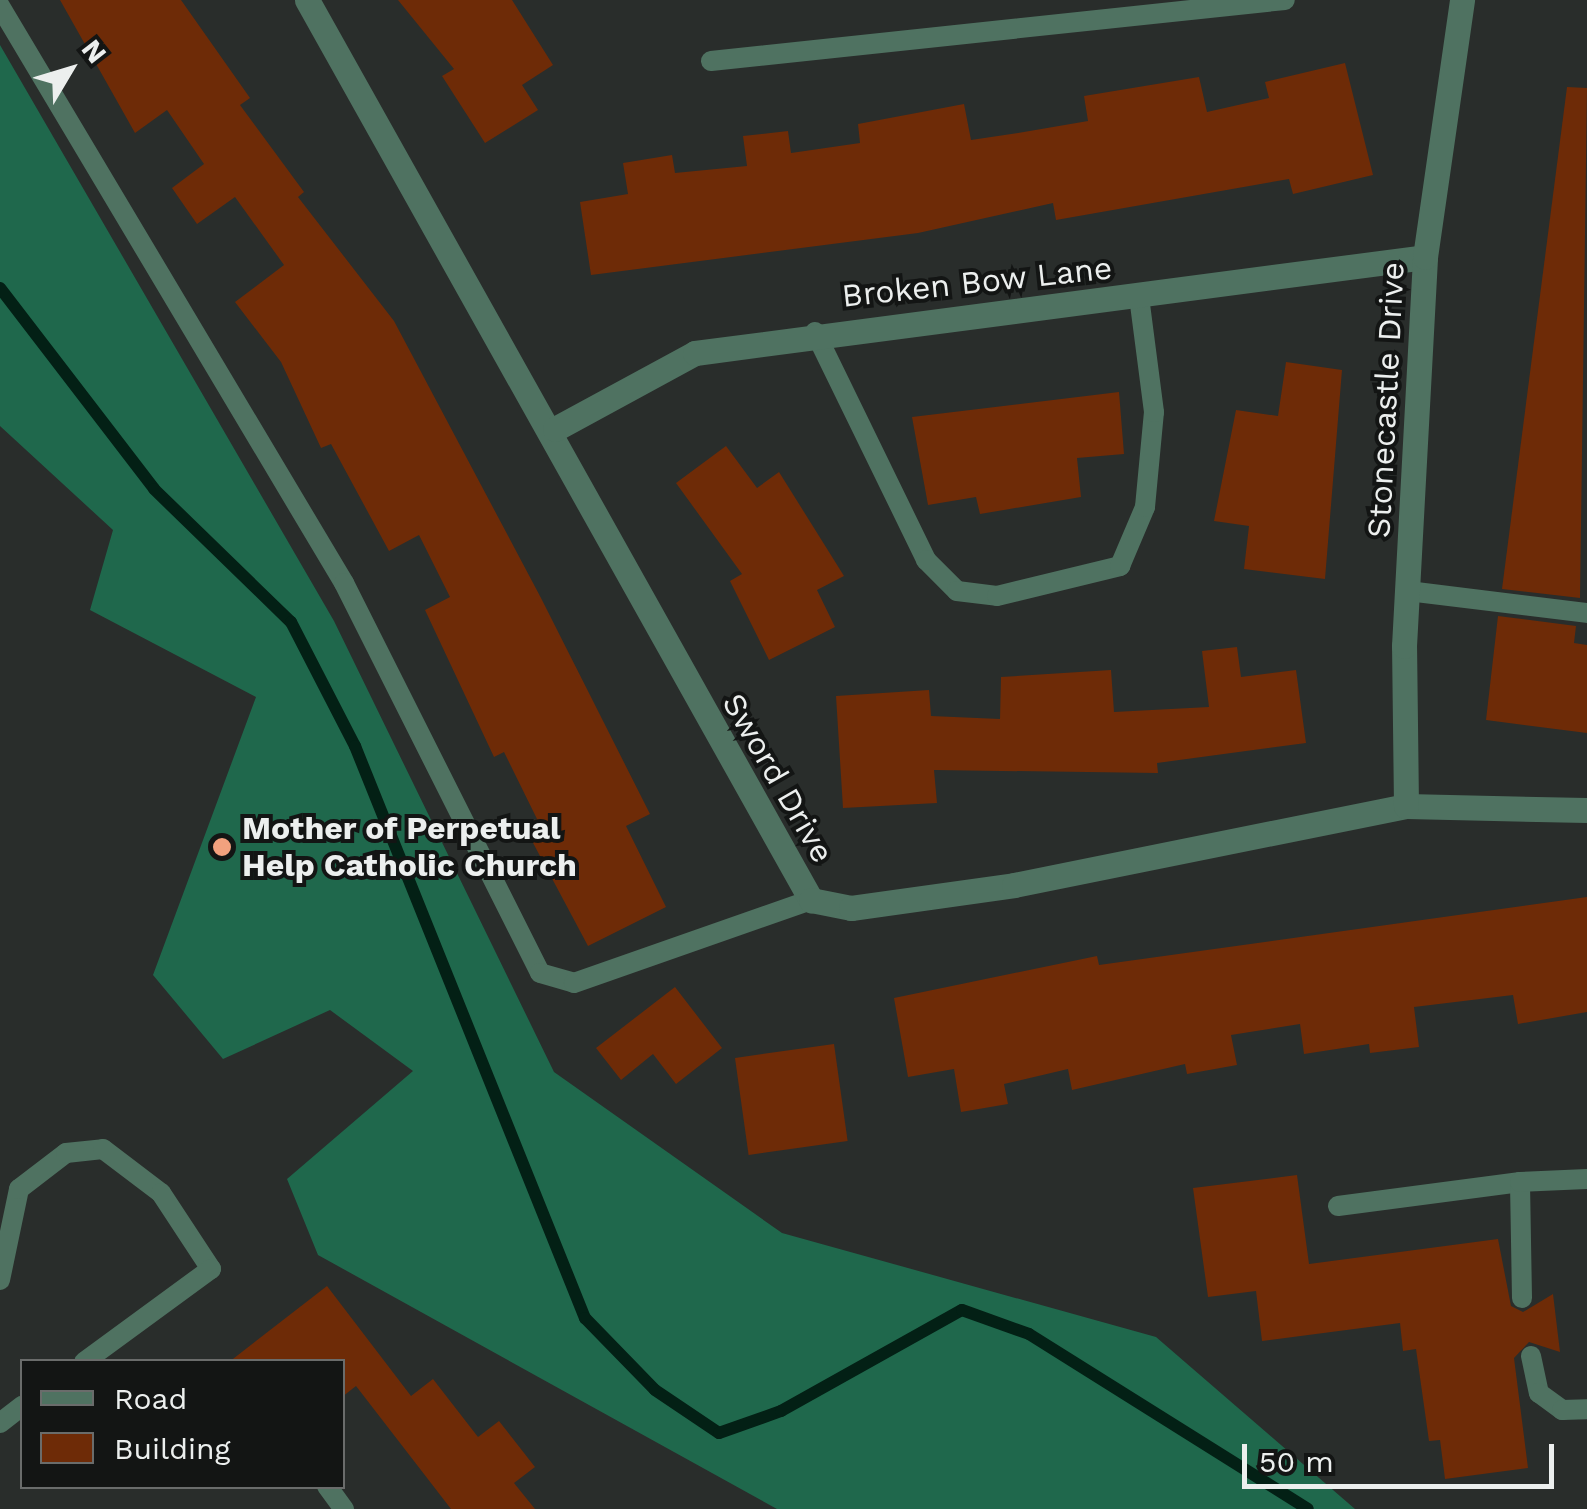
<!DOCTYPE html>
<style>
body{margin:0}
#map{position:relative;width:1587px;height:1509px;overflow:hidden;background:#292d2b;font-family:"Work Sans",sans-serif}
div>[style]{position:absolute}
.forest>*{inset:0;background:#1f684c}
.stream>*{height:12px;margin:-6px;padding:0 6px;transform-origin:6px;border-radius:6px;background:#032015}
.building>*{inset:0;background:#6e2b07;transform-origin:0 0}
.service>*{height:20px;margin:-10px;padding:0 10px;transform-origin:10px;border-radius:10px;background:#4f7261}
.minor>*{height:25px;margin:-12.5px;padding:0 12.5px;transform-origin:12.5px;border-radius:12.5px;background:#4f7261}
.dots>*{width:28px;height:28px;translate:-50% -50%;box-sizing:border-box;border:5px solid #131514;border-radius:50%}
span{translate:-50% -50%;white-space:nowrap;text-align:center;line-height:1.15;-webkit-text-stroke:8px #131514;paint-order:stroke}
.street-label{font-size:32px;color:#ecefee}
.poi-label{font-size:32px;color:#ecefee;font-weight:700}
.left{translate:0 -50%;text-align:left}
.legend{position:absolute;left:20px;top:1359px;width:325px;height:130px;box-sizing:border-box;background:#131514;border:2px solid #6a6c6b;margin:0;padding:12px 18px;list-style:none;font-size:30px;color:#ecefee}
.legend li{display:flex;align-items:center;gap:20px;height:50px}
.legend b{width:50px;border:2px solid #6a6c6b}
.north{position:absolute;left:20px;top:20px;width:100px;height:100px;-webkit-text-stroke:8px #131514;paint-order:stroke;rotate:52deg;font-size:28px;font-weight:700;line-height:40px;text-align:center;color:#ecefee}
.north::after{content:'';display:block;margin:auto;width:35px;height:45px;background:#ecefee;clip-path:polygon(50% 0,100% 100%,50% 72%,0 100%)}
.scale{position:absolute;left:1242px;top:1444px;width:312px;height:45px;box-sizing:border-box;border:5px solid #ecefee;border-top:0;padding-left:12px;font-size:30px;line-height:35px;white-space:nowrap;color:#ecefee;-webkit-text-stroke:8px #131514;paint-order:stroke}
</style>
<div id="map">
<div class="forest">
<div style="clip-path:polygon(0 45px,334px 621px,554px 1072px,782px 1233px,1156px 1337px,1355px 1509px,777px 1509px,318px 1255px,287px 1179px,413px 1071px,330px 1010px,223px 1059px,153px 975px,256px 697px,90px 610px,113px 530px,0 426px)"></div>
</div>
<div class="stream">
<div style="left:0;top:288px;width:253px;rotate:52.5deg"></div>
<div style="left:154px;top:489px;width:191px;rotate:44.2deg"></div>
<div style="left:291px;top:622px;width:140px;rotate:62.7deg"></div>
<div style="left:355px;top:746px;width:617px;rotate:68.1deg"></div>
<div style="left:585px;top:1318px;width:100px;rotate:45.8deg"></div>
<div style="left:655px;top:1390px;width:77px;rotate:33.9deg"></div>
<div style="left:719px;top:1433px;width:66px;rotate:-19.5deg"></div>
<div style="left:781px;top:1411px;width:207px;rotate:-29.2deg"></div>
<div style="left:962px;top:1310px;width:71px;rotate:19.7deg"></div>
<div style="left:1029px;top:1334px;width:329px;rotate:32.1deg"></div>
</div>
<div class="building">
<div style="clip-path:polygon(60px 0,181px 0,250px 98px,240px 105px,304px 192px,298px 197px,394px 321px,541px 598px,650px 814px,626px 826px,666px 907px,588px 946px,524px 826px,537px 819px,504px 752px,494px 757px,425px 610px,450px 597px,419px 535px,389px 551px,331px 444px,321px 448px,281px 362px,235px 302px,284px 265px,235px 197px,197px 224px,172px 188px,204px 164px,167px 110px,135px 133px)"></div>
<div style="clip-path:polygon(398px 0,512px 0,553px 65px,522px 85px,538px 110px,485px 143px,442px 76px,454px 69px)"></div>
<div style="clip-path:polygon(1345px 63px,1373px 175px,1293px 194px,1289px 179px,1056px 220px,1053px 203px,918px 233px,591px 275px,580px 202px,628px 194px,623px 163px,672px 155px,675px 173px,747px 166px,743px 136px,788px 131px,791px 153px,860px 143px,858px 124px,964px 104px,971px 140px,1018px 133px,1088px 121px,1084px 96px,1199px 77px,1207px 112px,1269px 98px,1265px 82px)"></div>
<div style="clip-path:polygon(1567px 87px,1587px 88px,1580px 598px,1502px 589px)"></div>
<div style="clip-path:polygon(1286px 362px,1342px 370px,1325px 579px,1244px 569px,1249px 526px,1214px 521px,1236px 410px,1278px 416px)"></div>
<div style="clip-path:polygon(1119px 392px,1124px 454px,1077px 458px,1081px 497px,980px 514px,976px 497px,928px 505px,912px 417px)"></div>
<div style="clip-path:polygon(726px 446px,757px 488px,779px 472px,844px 576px,817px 590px,835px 627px,769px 660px,730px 581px,742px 574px,676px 483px)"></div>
<div style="clip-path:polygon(1498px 616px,1576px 626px,1574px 643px,1587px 645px,1587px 733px,1486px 720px)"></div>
<div style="clip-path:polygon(1237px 647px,1241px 677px,1296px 670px,1306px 743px,1157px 763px,1158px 773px,934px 770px,937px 803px,843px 808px,836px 696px,929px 690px,931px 716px,1000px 719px,1001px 677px,1111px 670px,1114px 712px,1209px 707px,1202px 651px)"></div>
<div style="clip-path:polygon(1587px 897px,1587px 1012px,1518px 1024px,1513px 995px,1414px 1007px,1419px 1047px,1370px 1053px,1369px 1044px,1304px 1054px,1300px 1024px,1231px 1035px,1237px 1065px,1187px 1074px,1185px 1064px,1072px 1090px,1068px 1069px,1004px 1084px,1008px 1104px,961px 1112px,954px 1069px,908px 1077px,894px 998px,1097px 956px,1099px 965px)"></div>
<div style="clip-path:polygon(675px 987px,722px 1048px,676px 1084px,653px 1054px,621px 1080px,596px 1048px)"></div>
<div style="left:834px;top:1044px;width:98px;height:100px;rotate:82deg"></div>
<div style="clip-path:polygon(1297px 1175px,1309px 1264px,1498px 1239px,1511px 1306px,1523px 1312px,1553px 1294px,1560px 1352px,1529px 1342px,1514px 1358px,1528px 1468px,1445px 1479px,1440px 1440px,1429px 1441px,1416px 1349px,1403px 1351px,1400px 1323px,1262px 1341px,1256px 1291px,1208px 1297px,1193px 1188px)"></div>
<div style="clip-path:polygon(327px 1286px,411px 1396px,433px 1379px,478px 1437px,499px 1421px,535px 1467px,514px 1483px,535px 1509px,451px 1509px,356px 1386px,342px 1397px,342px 1362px,229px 1362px)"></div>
</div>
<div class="service">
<div style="left:0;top:6px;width:672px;rotate:59.2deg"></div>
<div style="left:344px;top:583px;width:436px;rotate:63.3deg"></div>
<div style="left:540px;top:973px;width:35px;rotate:16deg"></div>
<div style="left:574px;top:983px;width:251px;rotate:-19.3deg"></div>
<div style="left:711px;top:61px;width:577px;rotate:-6.07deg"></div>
<div style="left:815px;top:332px;width:254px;rotate:64deg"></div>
<div style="left:926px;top:560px;width:44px;rotate:45deg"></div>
<div style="left:957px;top:591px;width:40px;rotate:7.1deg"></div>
<div style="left:997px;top:596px;width:127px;rotate:-13.7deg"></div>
<div style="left:1120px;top:566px;width:64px;rotate:-67deg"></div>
<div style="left:1145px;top:507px;width:95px;rotate:-84.6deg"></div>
<div style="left:1154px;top:412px;width:116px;rotate:-97.4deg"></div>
<div style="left:1408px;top:591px;width:180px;rotate:7deg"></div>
<div style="left:1338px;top:1206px;width:184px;rotate:-7.5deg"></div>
<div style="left:0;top:1280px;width:93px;rotate:-78.2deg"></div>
<div style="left:19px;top:1189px;width:59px;rotate:-37.5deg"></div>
<div style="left:66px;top:1153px;width:37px;rotate:-6deg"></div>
<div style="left:103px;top:1149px;width:73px;rotate:37.2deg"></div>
<div style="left:161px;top:1193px;width:91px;rotate:56.7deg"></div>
<div style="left:211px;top:1269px;width:157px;rotate:143.8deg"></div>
<div style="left:1522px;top:1298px;width:116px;rotate:-91deg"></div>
<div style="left:1520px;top:1182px;width:67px;rotate:-2.6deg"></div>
<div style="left:1531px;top:1356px;width:38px;rotate:78deg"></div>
<div style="left:1539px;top:1393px;width:29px;rotate:36deg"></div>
<div style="left:1562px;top:1410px;width:25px;rotate:-2deg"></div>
<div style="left:0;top:1423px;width:28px;rotate:-38deg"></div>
<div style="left:327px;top:1486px;width:29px;rotate:54deg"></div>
</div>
<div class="minor">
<div style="left:307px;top:0;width:1032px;rotate:60.75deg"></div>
<div style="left:811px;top:900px;width:41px;rotate:11.3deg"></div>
<div style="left:851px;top:908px;width:165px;rotate:-8deg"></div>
<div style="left:1014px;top:885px;width:400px;rotate:-11.4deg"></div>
<div style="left:1406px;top:806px;width:181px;rotate:1.3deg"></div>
<div style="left:555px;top:429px;width:159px;rotate:-28.5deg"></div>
<div style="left:695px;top:353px;width:736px;rotate:-7.49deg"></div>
<div style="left:1406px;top:806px;width:160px;rotate:-90.7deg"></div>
<div style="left:1404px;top:646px;width:390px;rotate:-86.9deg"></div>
<div style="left:1425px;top:257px;width:260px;rotate:-81.8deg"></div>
</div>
<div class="dots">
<div style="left:222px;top:847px;background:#f2a17e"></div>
</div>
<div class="street-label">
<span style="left:977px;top:282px;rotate:-6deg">Broken Bow Lane</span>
<span style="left:1386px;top:400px;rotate:-87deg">Stonecastle Drive</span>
<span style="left:778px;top:778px;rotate:60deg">Sword Drive</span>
</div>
<div class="poi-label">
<span class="left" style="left:242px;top:847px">Mother of Perpetual<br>Help Catholic Church</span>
</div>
<ul class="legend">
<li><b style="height:12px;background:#4f7261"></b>Road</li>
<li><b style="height:28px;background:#6e2b07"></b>Building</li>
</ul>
<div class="north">N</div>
<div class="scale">50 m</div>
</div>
